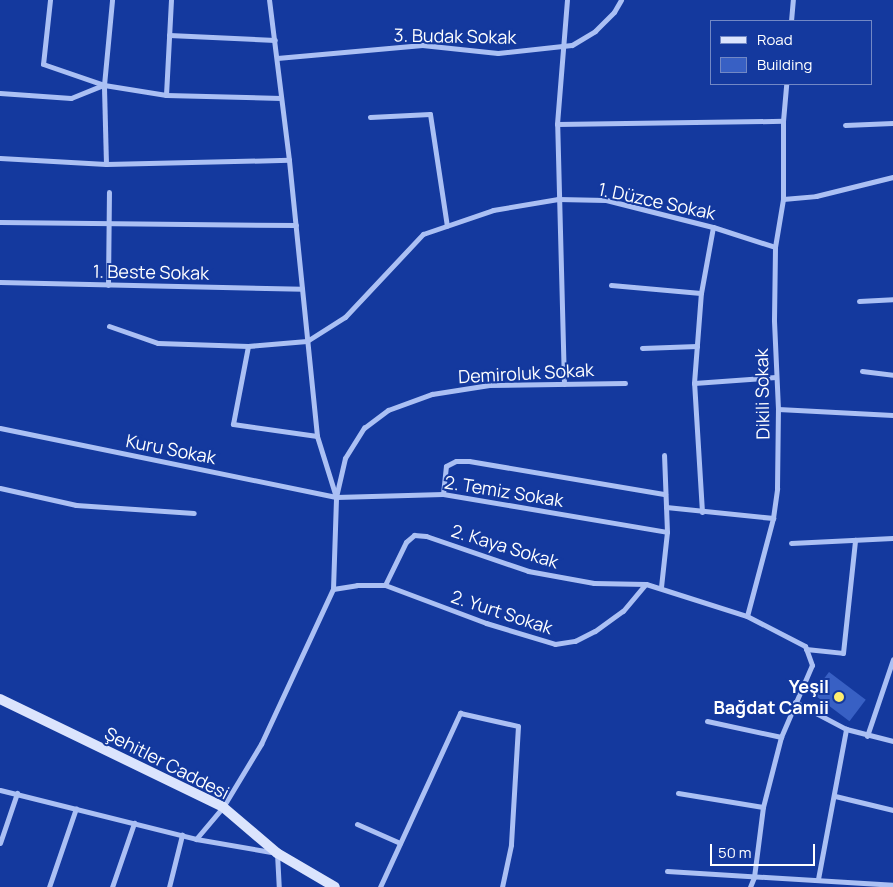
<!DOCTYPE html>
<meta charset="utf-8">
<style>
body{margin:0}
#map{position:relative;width:893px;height:887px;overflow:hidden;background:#14399e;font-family:Manrope,sans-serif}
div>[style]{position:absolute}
.building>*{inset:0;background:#3860c4;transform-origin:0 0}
.street>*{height:5px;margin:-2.5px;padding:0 2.5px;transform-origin:2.5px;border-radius:2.5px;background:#abc0f4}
.secondary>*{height:10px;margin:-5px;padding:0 5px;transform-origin:5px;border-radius:5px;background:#dbe4fd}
.dots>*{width:14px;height:14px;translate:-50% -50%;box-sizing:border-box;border:2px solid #14399e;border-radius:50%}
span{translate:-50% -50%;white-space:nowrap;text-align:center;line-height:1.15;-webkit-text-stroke:4px #14399e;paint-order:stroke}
.street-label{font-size:18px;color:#fff}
.poi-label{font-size:18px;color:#fff;font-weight:700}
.right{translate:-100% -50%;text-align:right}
.legend{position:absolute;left:710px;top:20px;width:162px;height:65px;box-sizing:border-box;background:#14399e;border:1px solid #7288c5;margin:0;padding:6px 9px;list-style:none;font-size:15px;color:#fff}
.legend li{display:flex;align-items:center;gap:10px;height:25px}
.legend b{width:25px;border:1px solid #7288c5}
.scale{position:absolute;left:710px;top:844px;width:105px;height:22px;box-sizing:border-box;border:2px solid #fff;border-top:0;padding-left:6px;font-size:15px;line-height:18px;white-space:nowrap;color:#fff;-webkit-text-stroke:4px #14399e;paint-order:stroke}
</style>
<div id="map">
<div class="building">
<div style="left:829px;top:672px;width:46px;height:27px;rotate:37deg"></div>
</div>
<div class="street">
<div style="left:50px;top:0;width:64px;rotate:96.2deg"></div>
<div style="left:43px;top:64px;width:65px;rotate:19deg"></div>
<div style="left:104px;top:85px;width:63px;rotate:9.2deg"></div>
<div style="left:166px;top:95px;width:115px;rotate:1.5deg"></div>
<div style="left:791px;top:21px;width:21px;rotate:-85deg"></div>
<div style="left:169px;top:35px;width:106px;rotate:2.7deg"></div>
<div style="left:277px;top:58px;width:146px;rotate:-5.1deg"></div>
<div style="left:422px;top:45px;width:76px;rotate:6deg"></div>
<div style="left:498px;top:53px;width:74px;rotate:-6.2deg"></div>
<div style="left:572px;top:45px;width:27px;rotate:-31deg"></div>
<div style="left:595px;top:31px;width:27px;rotate:-45deg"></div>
<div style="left:614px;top:12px;width:14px;rotate:-60deg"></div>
<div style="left:0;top:93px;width:71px;rotate:4deg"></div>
<div style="left:71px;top:98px;width:35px;rotate:-22deg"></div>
<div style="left:166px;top:95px;width:95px;rotate:-87deg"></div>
<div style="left:370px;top:117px;width:60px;rotate:-2.9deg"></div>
<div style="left:430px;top:114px;width:113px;rotate:81.4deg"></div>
<div style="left:557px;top:124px;width:226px;rotate:-0.8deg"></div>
<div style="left:845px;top:125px;width:48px;rotate:-2.4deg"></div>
<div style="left:0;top:158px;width:106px;rotate:3.2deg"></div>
<div style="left:106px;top:164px;width:183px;rotate:-1.3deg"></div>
<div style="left:106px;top:164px;width:79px;rotate:-91.5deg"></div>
<div style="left:104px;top:85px;width:85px;rotate:-84.6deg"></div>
<div style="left:783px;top:199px;width:33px;rotate:-5deg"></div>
<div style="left:816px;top:196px;width:79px;rotate:-13.9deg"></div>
<div style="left:0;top:222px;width:296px;rotate:0.6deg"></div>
<div style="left:0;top:282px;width:302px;rotate:1.3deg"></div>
<div style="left:108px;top:285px;width:93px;rotate:-89.4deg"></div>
<div style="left:611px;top:285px;width:90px;rotate:5.1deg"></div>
<div style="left:859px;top:301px;width:34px;rotate:-3deg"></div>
<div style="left:109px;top:326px;width:52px;rotate:19.1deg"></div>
<div style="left:158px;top:343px;width:90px;rotate:1.9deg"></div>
<div style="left:642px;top:348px;width:55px;rotate:-2.1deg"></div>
<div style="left:862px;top:371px;width:31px;rotate:7deg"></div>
<div style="left:694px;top:383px;width:82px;rotate:-4.2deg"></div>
<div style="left:564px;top:384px;width:260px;rotate:-91.5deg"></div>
<div style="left:557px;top:124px;width:124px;rotate:-85.4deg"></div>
<div style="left:778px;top:409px;width:115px;rotate:3deg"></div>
<div style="left:0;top:428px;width:343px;rotate:11.6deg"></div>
<div style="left:336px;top:497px;width:107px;rotate:-1.6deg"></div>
<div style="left:443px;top:494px;width:227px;rotate:9.6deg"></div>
<div style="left:317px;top:436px;width:85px;rotate:-171.9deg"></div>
<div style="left:233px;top:424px;width:79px;rotate:-79.1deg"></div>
<div style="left:248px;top:346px;width:59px;rotate:-4.8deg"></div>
<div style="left:307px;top:341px;width:45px;rotate:-32.3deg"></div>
<div style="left:345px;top:317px;width:114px;rotate:-46.8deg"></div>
<div style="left:423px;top:234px;width:74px;rotate:-18.9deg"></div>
<div style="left:493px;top:210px;width:66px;rotate:-9.6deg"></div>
<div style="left:558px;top:199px;width:48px;rotate:1.2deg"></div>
<div style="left:606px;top:200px;width:110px;rotate:14.2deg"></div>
<div style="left:713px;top:227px;width:65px;rotate:17.9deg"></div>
<div style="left:0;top:488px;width:78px;rotate:12.6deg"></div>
<div style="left:76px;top:505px;width:118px;rotate:3.9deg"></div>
<div style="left:443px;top:494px;width:28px;rotate:-84deg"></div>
<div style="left:446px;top:466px;width:11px;rotate:-27deg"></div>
<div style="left:456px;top:461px;width:13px"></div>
<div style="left:469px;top:461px;width:199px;rotate:9.6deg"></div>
<div style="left:336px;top:497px;width:40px;rotate:-77deg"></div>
<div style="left:345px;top:458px;width:36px;rotate:-58deg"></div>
<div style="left:364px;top:428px;width:30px;rotate:-37deg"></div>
<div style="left:388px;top:410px;width:47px;rotate:-20deg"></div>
<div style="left:432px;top:394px;width:58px;rotate:-9deg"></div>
<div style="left:489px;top:385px;width:136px;rotate:-0.8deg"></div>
<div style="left:666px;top:507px;width:108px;rotate:5.9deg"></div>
<div style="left:702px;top:512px;width:129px;rotate:-93.5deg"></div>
<div style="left:694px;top:383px;width:90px;rotate:-85.6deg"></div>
<div style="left:701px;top:293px;width:67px;rotate:-79.7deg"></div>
<div style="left:791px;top:543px;width:102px;rotate:-2.8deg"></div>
<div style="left:385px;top:585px;width:48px;rotate:-64deg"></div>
<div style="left:406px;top:542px;width:11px;rotate:-41deg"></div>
<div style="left:414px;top:535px;width:12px;rotate:5deg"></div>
<div style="left:426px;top:536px;width:108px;rotate:18.9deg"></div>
<div style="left:528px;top:571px;width:67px;rotate:10.3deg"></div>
<div style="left:594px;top:583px;width:52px;rotate:1.1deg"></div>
<div style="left:646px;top:584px;width:106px;rotate:17.6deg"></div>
<div style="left:661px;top:587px;width:55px;rotate:-83.8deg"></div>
<div style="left:667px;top:532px;width:77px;rotate:-92.2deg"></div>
<div style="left:333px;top:589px;width:24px;rotate:-9deg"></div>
<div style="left:357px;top:585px;width:28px"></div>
<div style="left:385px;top:585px;width:108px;rotate:20.6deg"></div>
<div style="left:486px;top:623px;width:72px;rotate:16.9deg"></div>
<div style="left:555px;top:644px;width:20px;rotate:-9deg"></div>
<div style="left:575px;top:641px;width:22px;rotate:-27deg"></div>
<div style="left:595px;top:631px;width:34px;rotate:-36deg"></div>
<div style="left:623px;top:611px;width:35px;rotate:-50deg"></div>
<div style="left:806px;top:649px;width:37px;rotate:6deg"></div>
<div style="left:843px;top:653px;width:114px;rotate:-83.9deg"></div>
<div style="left:795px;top:702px;width:58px;rotate:27.9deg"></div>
<div style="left:846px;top:729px;width:49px;rotate:14.3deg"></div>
<div style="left:707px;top:721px;width:76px;rotate:12.2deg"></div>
<div style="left:867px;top:736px;width:81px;rotate:-71.3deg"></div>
<div style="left:0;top:790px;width:202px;rotate:14deg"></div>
<div style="left:196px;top:839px;width:82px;rotate:9.8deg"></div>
<div style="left:277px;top:853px;width:34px;rotate:87deg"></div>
<div style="left:678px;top:793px;width:86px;rotate:9.4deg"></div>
<div style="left:835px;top:796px;width:60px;rotate:13.6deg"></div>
<div style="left:357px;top:824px;width:47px;rotate:23.8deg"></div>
<div style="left:196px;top:839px;width:42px;rotate:-49.8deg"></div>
<div style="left:223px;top:807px;width:74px;rotate:-58.9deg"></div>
<div style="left:261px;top:744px;width:171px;rotate:-65.1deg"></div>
<div style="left:333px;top:589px;width:92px;rotate:-88.1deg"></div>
<div style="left:336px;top:497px;width:64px;rotate:-107.3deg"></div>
<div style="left:317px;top:436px;width:277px;rotate:-95.8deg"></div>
<div style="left:289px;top:160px;width:161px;rotate:-97.1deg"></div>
<div style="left:0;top:843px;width:53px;rotate:-71.2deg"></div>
<div style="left:667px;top:871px;width:226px;rotate:3.5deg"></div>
<div style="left:818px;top:879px;width:153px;rotate:-79.4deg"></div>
<div style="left:49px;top:887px;width:83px;rotate:-71.1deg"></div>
<div style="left:112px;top:887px;width:68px;rotate:-71deg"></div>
<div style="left:169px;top:887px;width:54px;rotate:-76deg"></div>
<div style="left:380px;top:887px;width:192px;rotate:-65.3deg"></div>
<div style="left:460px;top:713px;width:59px;rotate:12.6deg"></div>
<div style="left:518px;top:726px;width:119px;rotate:93.4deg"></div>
<div style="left:511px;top:845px;width:43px;rotate:102.1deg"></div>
<div style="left:750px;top:887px;width:11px;rotate:-68deg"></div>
<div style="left:754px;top:877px;width:71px;rotate:-82.7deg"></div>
<div style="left:763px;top:807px;width:72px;rotate:-75.6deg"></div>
<div style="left:781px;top:737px;width:78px;rotate:-66.7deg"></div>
<div style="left:812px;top:665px;width:20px;rotate:-110deg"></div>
<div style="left:805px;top:646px;width:65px;rotate:-152.7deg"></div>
<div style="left:747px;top:616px;width:101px;rotate:-75.1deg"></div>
<div style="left:773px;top:518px;width:30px;rotate:-82deg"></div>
<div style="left:777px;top:488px;width:79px;rotate:-89.3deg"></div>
<div style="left:778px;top:409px;width:89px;rotate:-92.6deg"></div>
<div style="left:774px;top:320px;width:73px;rotate:-89.2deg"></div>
<div style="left:775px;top:247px;width:49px;rotate:-80.5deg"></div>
<div style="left:783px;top:199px;width:78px;rotate:-90deg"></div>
<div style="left:783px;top:121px;width:37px;rotate:-85deg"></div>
</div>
<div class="secondary">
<div style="left:0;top:699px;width:248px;rotate:25.8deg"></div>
<div style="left:223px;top:807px;width:71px;rotate:40.4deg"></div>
<div style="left:277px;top:853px;width:67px;rotate:30.4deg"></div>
</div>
<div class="dots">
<div style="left:839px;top:697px;background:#ffed6e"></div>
</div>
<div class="street-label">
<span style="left:455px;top:36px;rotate:1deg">3. Budak Sokak</span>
<span style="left:657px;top:201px;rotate:12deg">1. Düzce Sokak</span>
<span style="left:151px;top:272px;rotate:1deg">1. Beste Sokak</span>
<span style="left:526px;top:373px;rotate:-3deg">Demiroluk Sokak</span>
<span style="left:762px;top:394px;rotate:-91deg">Dikili Sokak</span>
<span style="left:171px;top:449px;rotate:11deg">Kuru Sokak</span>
<span style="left:504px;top:491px;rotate:9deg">2. Temiz Sokak</span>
<span style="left:505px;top:546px;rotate:17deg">2. Kaya Sokak</span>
<span style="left:502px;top:612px;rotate:18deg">2. Yurt Sokak</span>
<span style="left:167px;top:763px;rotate:27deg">Şehitler Caddesi</span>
</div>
<div class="poi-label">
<span class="right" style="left:829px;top:697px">Yeşil<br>Bağdat Camii</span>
</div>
<ul class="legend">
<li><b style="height:6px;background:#dbe4fd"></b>Road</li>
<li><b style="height:14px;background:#3860c4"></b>Building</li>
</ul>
<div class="scale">50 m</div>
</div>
